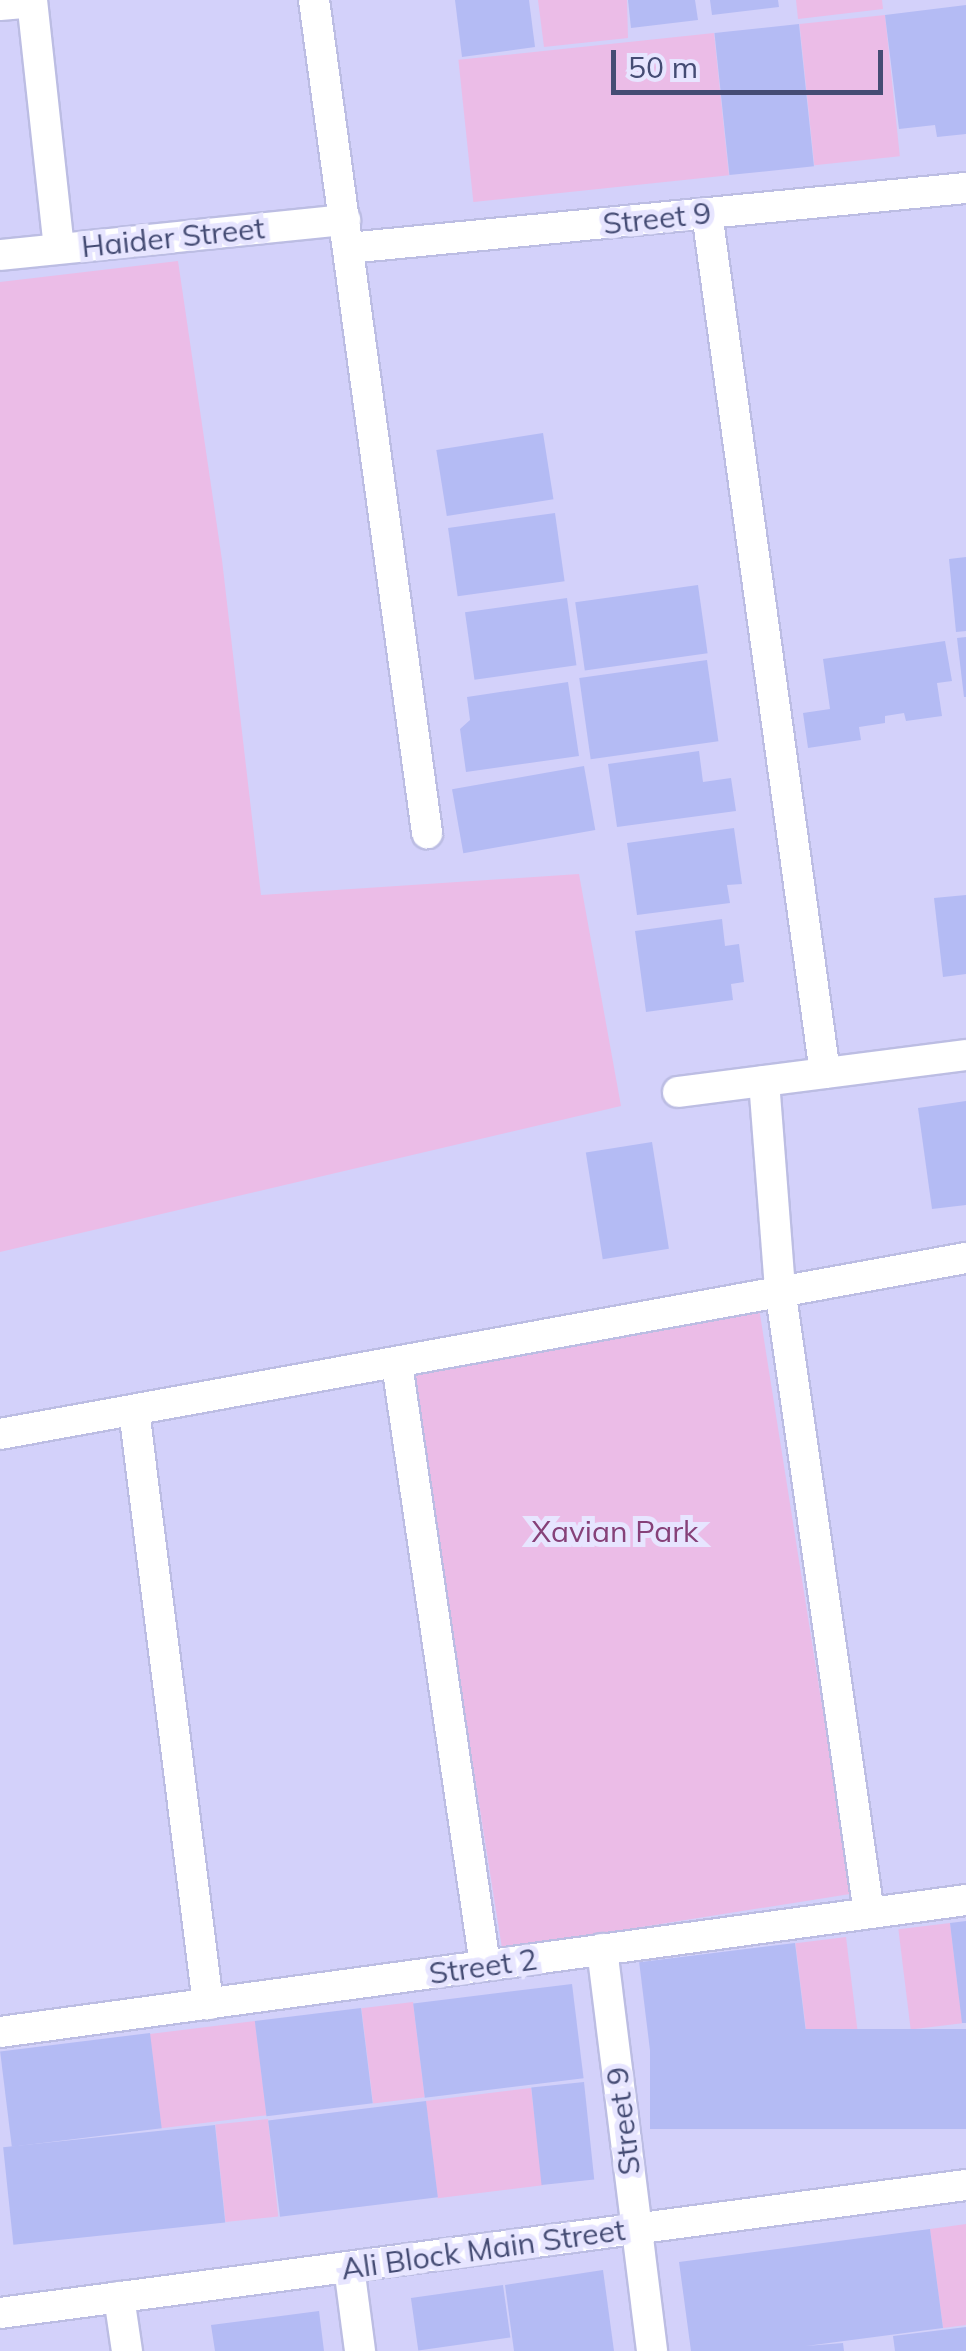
<!DOCTYPE html>
<style>
body{margin:0}
#map{position:relative;width:966px;height:2351px;overflow:hidden;background:#e0ddfd;font-family:Mulish,sans-serif}
div>[style]{position:absolute}
.residential>*{inset:0;background:#d3d1fa;transform-origin:0 0}
.green>*{inset:0;background:#ebbce7;transform-origin:0 0}
.building>*{inset:0;background:#b4bbf4;transform-origin:0 0}
.roads{filter:drop-shadow(2px 0 #bcbde3) drop-shadow(-2px 0 #bcbde3) drop-shadow(0 2px #bcbde3) drop-shadow(0 -2px #bcbde3)}
.minor>*{height:30px;margin:-15px;padding:0 15px;transform-origin:15px;border-radius:15px;background:#fff}
span{translate:-50% -50%;white-space:nowrap;text-align:center;line-height:1.15;-webkit-text-stroke:10px #e7e5ff;paint-order:stroke}
.street-label{font-size:30px;color:#454c74}
.park-label{font-size:30px;color:#864179}
.scale{position:absolute;left:611px;top:50px;width:272px;height:45px;box-sizing:border-box;border:5px solid #454c74;border-top:0;padding-left:12px;font-size:30px;line-height:35px;white-space:nowrap;color:#454c74;-webkit-text-stroke:8px #e7e5ff;paint-order:stroke}
</style>
<div id="map">
<div class="residential">
<div style="left:0;top:0;width:966px;height:2351px"></div>
</div>
<div class="green">
<div style="clip-path:polygon(538px 0,627px 0,628px 38px,544px 47px)"></div>
<div style="clip-path:polygon(796px 0,882px 0,883px 9px,798px 19px)"></div>
<div style="left:885px;top:15px;width:142px;height:86px;rotate:84deg"></div>
<div style="left:714px;top:33px;width:143px;height:257px;rotate:84deg"></div>
<div style="clip-path:polygon(178px 261px,222px 560px,261px 895px,579px 874px,621px 1106px,0 1252px,0 282px)"></div>
<div style="left:759px;top:1308px;width:593px;height:354px;rotate:81deg"></div>
<div style="left:950px;top:1923px;width:101px;height:52px;rotate:83deg"></div>
<div style="left:846px;top:1937px;width:100px;height:51px;rotate:83deg"></div>
<div style="left:413px;top:2002px;width:96px;height:52px;rotate:83deg"></div>
<div style="left:255px;top:2021px;width:95px;height:106px;rotate:83deg"></div>
<div style="left:531px;top:2088px;width:98px;height:106px;rotate:83deg"></div>
<div style="left:268px;top:2119px;width:98px;height:53px;rotate:84deg"></div>
<div style="clip-path:polygon(966px 2224px,966px 2325px,943px 2328px,930px 2229px)"></div>
</div>
<div class="building">
<div style="clip-path:polygon(455px 0,529px 0,535px 47px,462px 57px)"></div>
<div style="clip-path:polygon(628px 0,695px 0,698px 20px,631px 28px)"></div>
<div style="clip-path:polygon(710px 0,778px 0,779px 7px,712px 15px)"></div>
<div style="clip-path:polygon(966px 5px,966px 134px,937px 137px,935px 125px,899px 129px,885px 15px)"></div>
<div style="left:799px;top:24px;width:143px;height:85px;rotate:84deg"></div>
<div style="left:543px;top:433px;width:67px;height:108px;rotate:81deg"></div>
<div style="left:555px;top:513px;width:69px;height:108px;rotate:82deg"></div>
<div style="clip-path:polygon(966px 557px,966px 631px,956px 632px,949px 559px)"></div>
<div style="left:698px;top:585px;width:69px;height:124px;rotate:82deg"></div>
<div style="left:567px;top:598px;width:68px;height:103px;rotate:82deg"></div>
<div style="clip-path:polygon(966px 637px,966px 697px,964px 697px,957px 638px)"></div>
<div style="clip-path:polygon(945px 641px,952px 681px,937px 683px,942px 716px,906px 721px,904px 713px,885px 716px,885px 723px,859px 727px,861px 740px,808px 748px,803px 713px,830px 709px,823px 659px)"></div>
<div style="left:707px;top:660px;width:82px;height:129px;rotate:82deg"></div>
<div style="clip-path:polygon(568px 682px,579px 756px,466px 772px,460px 729px,470px 720px,467px 697px)"></div>
<div style="clip-path:polygon(699px 751px,703px 782px,731px 778px,736px 811px,617px 827px,608px 764px)"></div>
<div style="left:584px;top:766px;width:65px;height:134px;rotate:80deg"></div>
<div style="clip-path:polygon(734px 828px,742px 884px,727px 885px,730px 903px,637px 915px,627px 843px)"></div>
<div style="clip-path:polygon(966px 895px,966px 974px,943px 977px,934px 898px)"></div>
<div style="clip-path:polygon(722px 919px,725px 946px,739px 944px,744px 982px,731px 984px,733px 1000px,646px 1012px,635px 931px)"></div>
<div style="clip-path:polygon(966px 1101px,966px 1205px,932px 1209px,918px 1108px)"></div>
<div style="left:652px;top:1142px;width:108px;height:67px;rotate:81deg"></div>
<div style="clip-path:polygon(966px 1921px,966px 2023px,962px 2023px,950px 1923px)"></div>
<div style="left:795px;top:1943px;width:101px;height:157px;rotate:83deg"></div>
<div style="left:572px;top:1984px;width:95px;height:160px;rotate:83deg"></div>
<div style="left:361px;top:2008px;width:96px;height:107px;rotate:83deg"></div>
<div style="left:966px;top:2029px;width:100px;height:316px;rotate:90deg"></div>
<div style="left:150px;top:2033px;width:96px;height:151px;rotate:83deg"></div>
<div style="left:584px;top:2082px;width:98px;height:53px;rotate:84deg"></div>
<div style="left:426px;top:2101px;width:97px;height:159px;rotate:83deg"></div>
<div style="left:215px;top:2125px;width:98px;height:213px;rotate:84deg"></div>
<div style="clip-path:polygon(930px 2229px,943px 2328px,806px 2346px,843px 2343px,844px 2351px,691px 2351px,679px 2262px)"></div>
<div style="clip-path:polygon(603px 2270px,614px 2351px,514px 2351px,505px 2285px)"></div>
<div style="left:503px;top:2285px;width:53px;height:93px;rotate:82deg"></div>
<div style="clip-path:polygon(319px 2311px,324px 2351px,215px 2351px,211px 2325px)"></div>
<div style="clip-path:polygon(966px 2327px,966px 2351px,895px 2351px,893px 2336px)"></div>
</div>
<div class="roads">
<div class="minor">
<div style="left:32px;top:0;width:249px;rotate:83.8deg"></div>
<div style="left:314px;top:0;width:841px;rotate:82.27deg"></div>
<div style="left:0;top:5px;width:32px;rotate:-5deg"></div>
<div style="left:707px;top:213px;width:868px;rotate:82.19deg"></div>
<div style="left:348px;top:248px;width:621px;rotate:-5.55deg"></div>
<div style="left:0;top:255px;width:347px;rotate:-5.8deg"></div>
<div style="left:764px;top:1081px;width:208px;rotate:85.6deg"></div>
<div style="left:780px;top:1288px;width:631px;rotate:81.9deg"></div>
<div style="left:678px;top:1092px;width:290px;rotate:-7.3deg"></div>
<div style="left:397px;top:1364px;width:607px;rotate:81.67deg"></div>
<div style="left:134px;top:1410px;width:599px;rotate:82.9deg"></div>
<div style="left:0;top:1434px;width:982px;rotate:-10.33deg"></div>
<div style="left:602px;top:1949px;width:405px;rotate:82.9deg"></div>
<div style="left:0;top:2032px;width:975px;rotate:-7.78deg"></div>
<div style="left:349px;top:2267px;width:85px;rotate:82.5deg"></div>
<div style="left:119px;top:2297px;width:55px;rotate:81.6deg"></div>
<div style="left:0;top:2313px;width:974px;rotate:-7.55deg"></div>
</div>
</div>
<div class="street-label">
<span style="left:657px;top:218px;rotate:-6deg">Street 9</span>
<span style="left:173px;top:237px;rotate:-6deg">Haider Street</span>
<span style="left:483px;top:1966px;rotate:-8deg">Street 2</span>
<span style="left:623px;top:2121px;rotate:-97deg">Street 9</span>
<span style="left:483px;top:2249px;rotate:-8deg">Ali Block Main Street</span>
</div>
<div class="park-label">
<span style="left:615px;top:1531px">Xavian Park</span>
</div>
<div class="scale">50 m</div>
</div>
